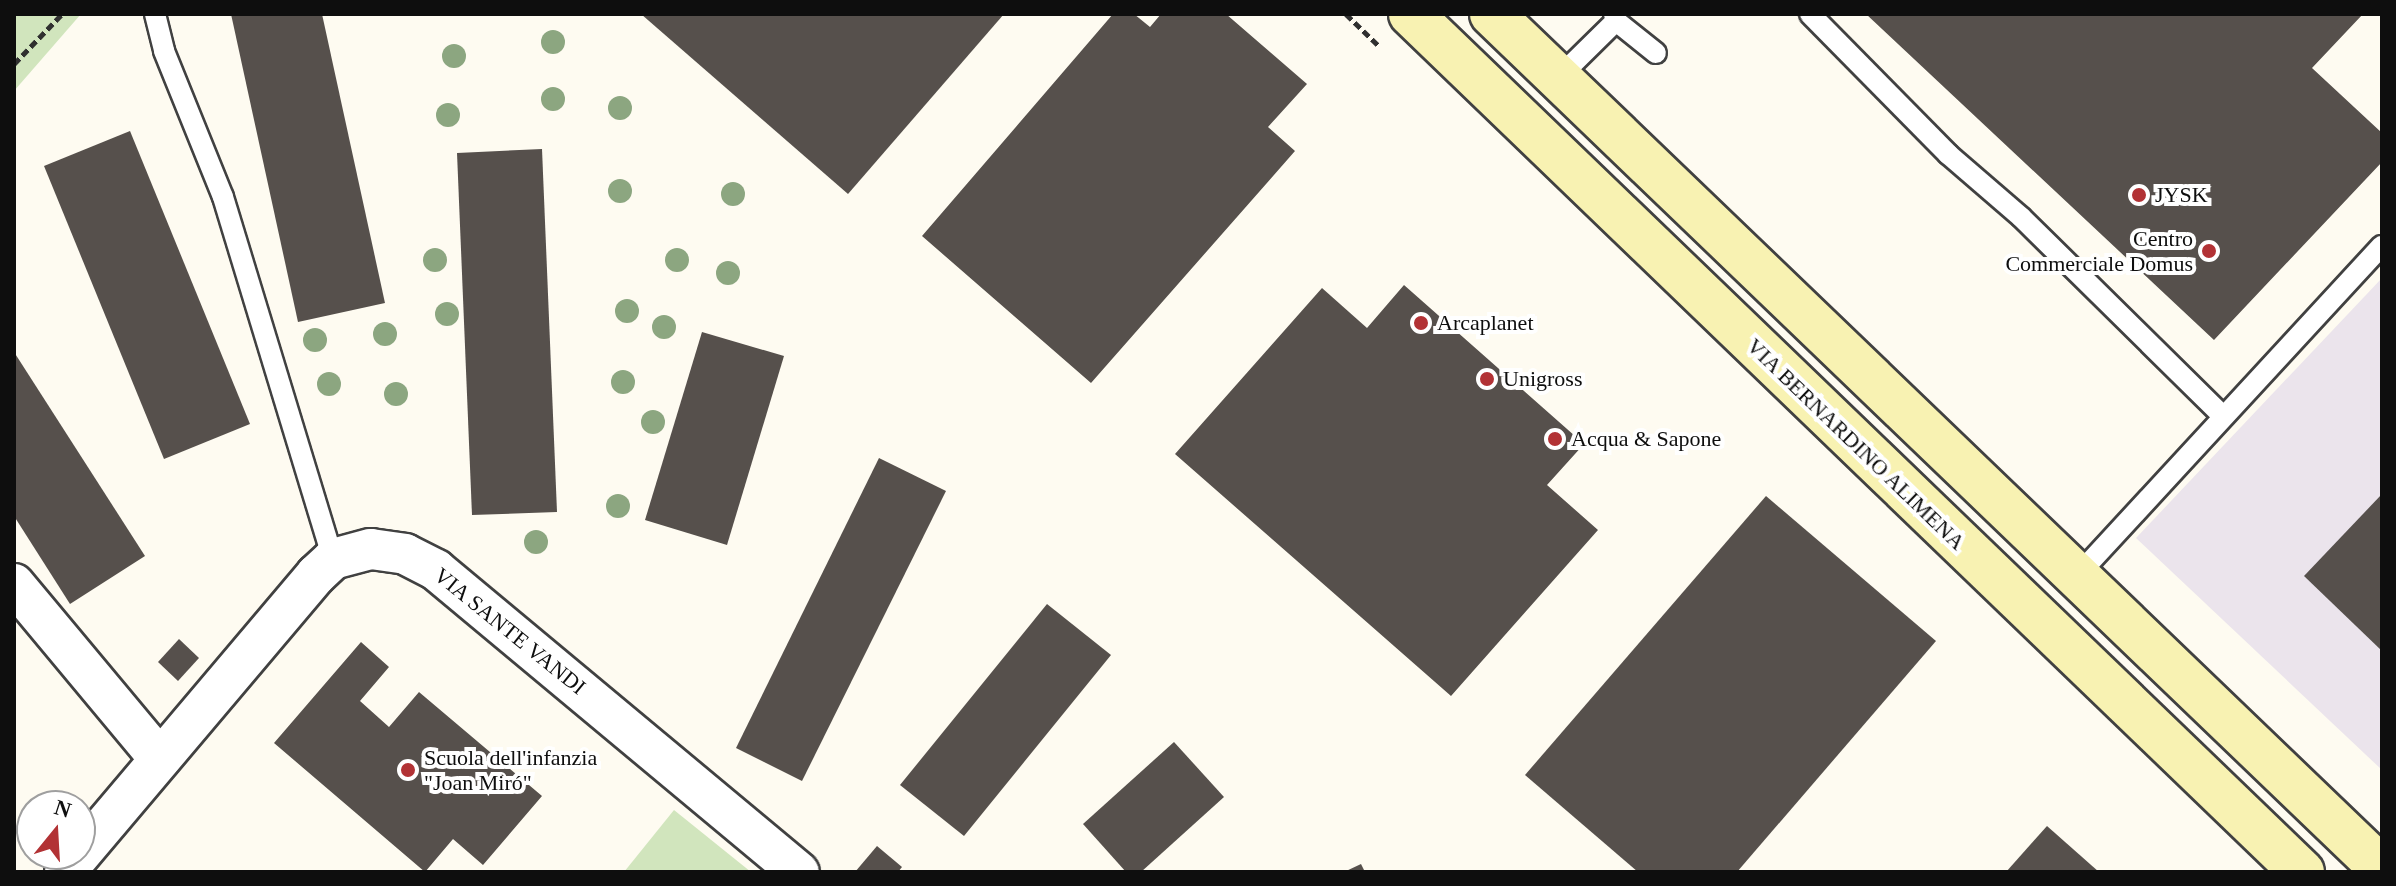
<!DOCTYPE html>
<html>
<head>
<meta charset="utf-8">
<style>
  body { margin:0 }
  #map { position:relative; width:2396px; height:886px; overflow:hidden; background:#fefbf1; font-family:"Times New Roman",serif }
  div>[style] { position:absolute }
  .industrial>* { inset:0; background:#ebe4ec }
  .green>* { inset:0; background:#d1e5bd }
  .building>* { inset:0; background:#56504c }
  .path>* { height:5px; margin-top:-2.5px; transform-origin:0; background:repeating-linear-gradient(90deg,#303030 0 8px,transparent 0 12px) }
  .roads { filter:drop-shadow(2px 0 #414141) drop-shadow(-2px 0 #414141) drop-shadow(0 2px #414141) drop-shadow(0 -2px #414141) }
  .lane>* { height:20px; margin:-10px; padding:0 10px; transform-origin:10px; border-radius:10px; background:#fff }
  .street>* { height:40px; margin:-20px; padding:0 20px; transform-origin:20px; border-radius:20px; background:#fff }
  .secondary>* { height:44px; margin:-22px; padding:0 22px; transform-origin:22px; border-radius:22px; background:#f8f2b2 }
  .trees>* { width:24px; height:24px; margin:-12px; border-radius:50%; background:#8ca680 }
  .dots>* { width:22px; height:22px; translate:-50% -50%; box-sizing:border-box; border:4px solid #fff; border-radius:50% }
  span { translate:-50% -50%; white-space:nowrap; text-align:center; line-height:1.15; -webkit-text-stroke:8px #fff; paint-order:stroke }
  .poi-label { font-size:22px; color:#0e0e0e }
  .left { translate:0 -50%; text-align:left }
  .right { translate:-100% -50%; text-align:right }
  .street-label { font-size:22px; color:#0e0e0e }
  .frame { position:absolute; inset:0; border:16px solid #0e0e0e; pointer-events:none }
  .north { position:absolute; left:16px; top:790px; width:80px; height:80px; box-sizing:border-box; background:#fff; border:2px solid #9f9f9f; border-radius:50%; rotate:18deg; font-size:22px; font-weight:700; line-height:32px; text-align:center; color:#0e0e0e }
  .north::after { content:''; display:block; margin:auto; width:28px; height:36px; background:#b23235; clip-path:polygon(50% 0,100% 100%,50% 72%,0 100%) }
</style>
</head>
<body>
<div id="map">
  <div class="industrial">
    <i style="clip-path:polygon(2382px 278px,2382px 770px,2136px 538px)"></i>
  </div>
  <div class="green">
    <i style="clip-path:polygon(14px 14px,81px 14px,14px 91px)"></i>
    <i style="clip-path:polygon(674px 810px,751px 872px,624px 872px)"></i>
  </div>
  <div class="building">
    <i style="clip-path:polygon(231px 14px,322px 14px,385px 303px,298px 322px)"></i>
    <i style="clip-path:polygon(641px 14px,1004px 14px,848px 194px)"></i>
    <i style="clip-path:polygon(1113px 14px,1134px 14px,1150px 27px,1161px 14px,1226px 14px,1307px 84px,1268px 127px,1295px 151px,1091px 383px,922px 236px)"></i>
    <i style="clip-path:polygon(1866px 14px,2363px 14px,2312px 68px,2382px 133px,2382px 162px,2214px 340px)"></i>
    <i style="clip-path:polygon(130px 131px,250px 424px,164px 459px,44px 166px)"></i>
    <i style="clip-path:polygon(542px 149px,557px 512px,472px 515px,457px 153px)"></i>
    <i style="clip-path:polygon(1404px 285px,1584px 444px,1547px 485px,1598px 530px,1451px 696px,1175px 454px,1322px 288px,1367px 328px)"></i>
    <i style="clip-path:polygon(702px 332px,784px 356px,727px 545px,645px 520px)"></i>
    <i style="clip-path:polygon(14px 352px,145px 556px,70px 604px,14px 516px)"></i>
    <i style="clip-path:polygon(879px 458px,946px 491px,802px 781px,736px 748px)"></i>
    <i style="clip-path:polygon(2382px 494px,2382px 651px,2304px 576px)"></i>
    <i style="clip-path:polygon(1766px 496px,1936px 641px,1737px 872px,1638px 872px,1525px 775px)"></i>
    <i style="clip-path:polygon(1047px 604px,1111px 655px,964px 836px,900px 785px)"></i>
    <i style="clip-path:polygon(179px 639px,199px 658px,178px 681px,158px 662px)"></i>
    <i style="clip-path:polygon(361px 642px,389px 667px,360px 701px,389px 727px,419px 692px,542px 796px,483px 865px,453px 839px,425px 872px,274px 743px)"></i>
    <i style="clip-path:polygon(1174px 742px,1224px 797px,1141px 872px,1126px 872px,1083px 824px)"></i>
    <i style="clip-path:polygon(2047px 826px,2099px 872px,2006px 872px)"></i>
    <i style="clip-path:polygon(877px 846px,902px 867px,898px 872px,855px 872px)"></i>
    <i style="clip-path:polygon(1361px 864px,1365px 872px,1344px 872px)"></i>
  </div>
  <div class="path">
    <i style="left:1346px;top:14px;width:47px;rotate:44.1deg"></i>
    <i style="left:14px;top:64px;width:69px;rotate:-46.2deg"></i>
  </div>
  <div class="roads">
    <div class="lane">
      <i style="left:155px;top:14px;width:38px;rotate:76deg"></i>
      <i style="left:164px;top:51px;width:157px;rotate:68deg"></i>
      <i style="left:223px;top:197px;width:378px;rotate:73.1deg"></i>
      <i style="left:1614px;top:14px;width:7px;rotate:74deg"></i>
      <i style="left:1616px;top:21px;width:51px;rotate:38.7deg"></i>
      <i style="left:1810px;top:14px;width:197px;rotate:45.4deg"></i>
      <i style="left:1948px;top:154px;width:96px;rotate:40.8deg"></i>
      <i style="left:2021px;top:217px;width:284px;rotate:44.6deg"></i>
      <i style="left:1559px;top:77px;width:80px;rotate:-44.5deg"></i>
      <i style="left:2077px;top:576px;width:449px;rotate:-47.3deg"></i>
    </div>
    <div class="street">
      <i style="left:14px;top:584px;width:228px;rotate:50.2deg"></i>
      <i style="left:65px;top:872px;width:389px;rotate:-49.8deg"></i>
      <i style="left:316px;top:575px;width:23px;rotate:-43deg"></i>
      <i style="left:333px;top:559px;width:39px;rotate:-15deg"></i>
      <i style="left:371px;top:549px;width:34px;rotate:8deg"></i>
      <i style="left:405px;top:554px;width:35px;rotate:27deg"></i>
      <i style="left:436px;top:570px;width:472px;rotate:39.8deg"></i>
    </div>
    <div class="secondary">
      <i style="left:1411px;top:14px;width:1237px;rotate:43.92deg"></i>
      <i style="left:1492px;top:14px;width:1234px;rotate:43.85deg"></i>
    </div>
  </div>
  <div class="trees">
    <i style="left:553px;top:42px"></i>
    <i style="left:454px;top:56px"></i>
    <i style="left:553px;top:99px"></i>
    <i style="left:620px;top:108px"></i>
    <i style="left:448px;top:115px"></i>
    <i style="left:620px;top:191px"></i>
    <i style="left:733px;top:194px"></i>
    <i style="left:435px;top:260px"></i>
    <i style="left:677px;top:260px"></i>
    <i style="left:728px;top:273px"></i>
    <i style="left:627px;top:311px"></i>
    <i style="left:447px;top:314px"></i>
    <i style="left:664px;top:327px"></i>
    <i style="left:385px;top:334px"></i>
    <i style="left:315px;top:340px"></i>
    <i style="left:623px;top:382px"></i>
    <i style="left:329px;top:384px"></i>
    <i style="left:396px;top:394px"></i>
    <i style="left:653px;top:422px"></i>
    <i style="left:618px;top:506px"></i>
    <i style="left:536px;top:542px"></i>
  </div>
  <div class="dots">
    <i style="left:2139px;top:195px;background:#b23235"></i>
    <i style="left:2209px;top:251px;background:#b23235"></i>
    <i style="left:1421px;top:323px;background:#b23235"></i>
    <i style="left:1487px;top:379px;background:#b23235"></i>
    <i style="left:1555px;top:439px;background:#b23235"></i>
    <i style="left:408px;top:770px;background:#b23235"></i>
  </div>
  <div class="poi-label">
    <span class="left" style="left:2155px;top:195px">JYSK</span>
    <span class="right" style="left:2193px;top:251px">Centro<br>Commerciale Domus</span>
    <span class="left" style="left:1437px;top:323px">Arcaplanet</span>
    <span class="left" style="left:1503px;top:379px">Unigross</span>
    <span class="left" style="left:1571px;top:439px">Acqua &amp; Sapone</span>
    <span class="left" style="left:424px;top:770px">Scuola dell'infanzia<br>"Joan Miró"</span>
  </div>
  <div class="street-label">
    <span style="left:1856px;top:444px;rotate:44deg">VIA BERNARDINO ALIMENA</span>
    <span style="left:510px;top:631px;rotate:39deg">VIA SANTE VANDI</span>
  </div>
  <div class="frame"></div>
  <div class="north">N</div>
</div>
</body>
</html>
